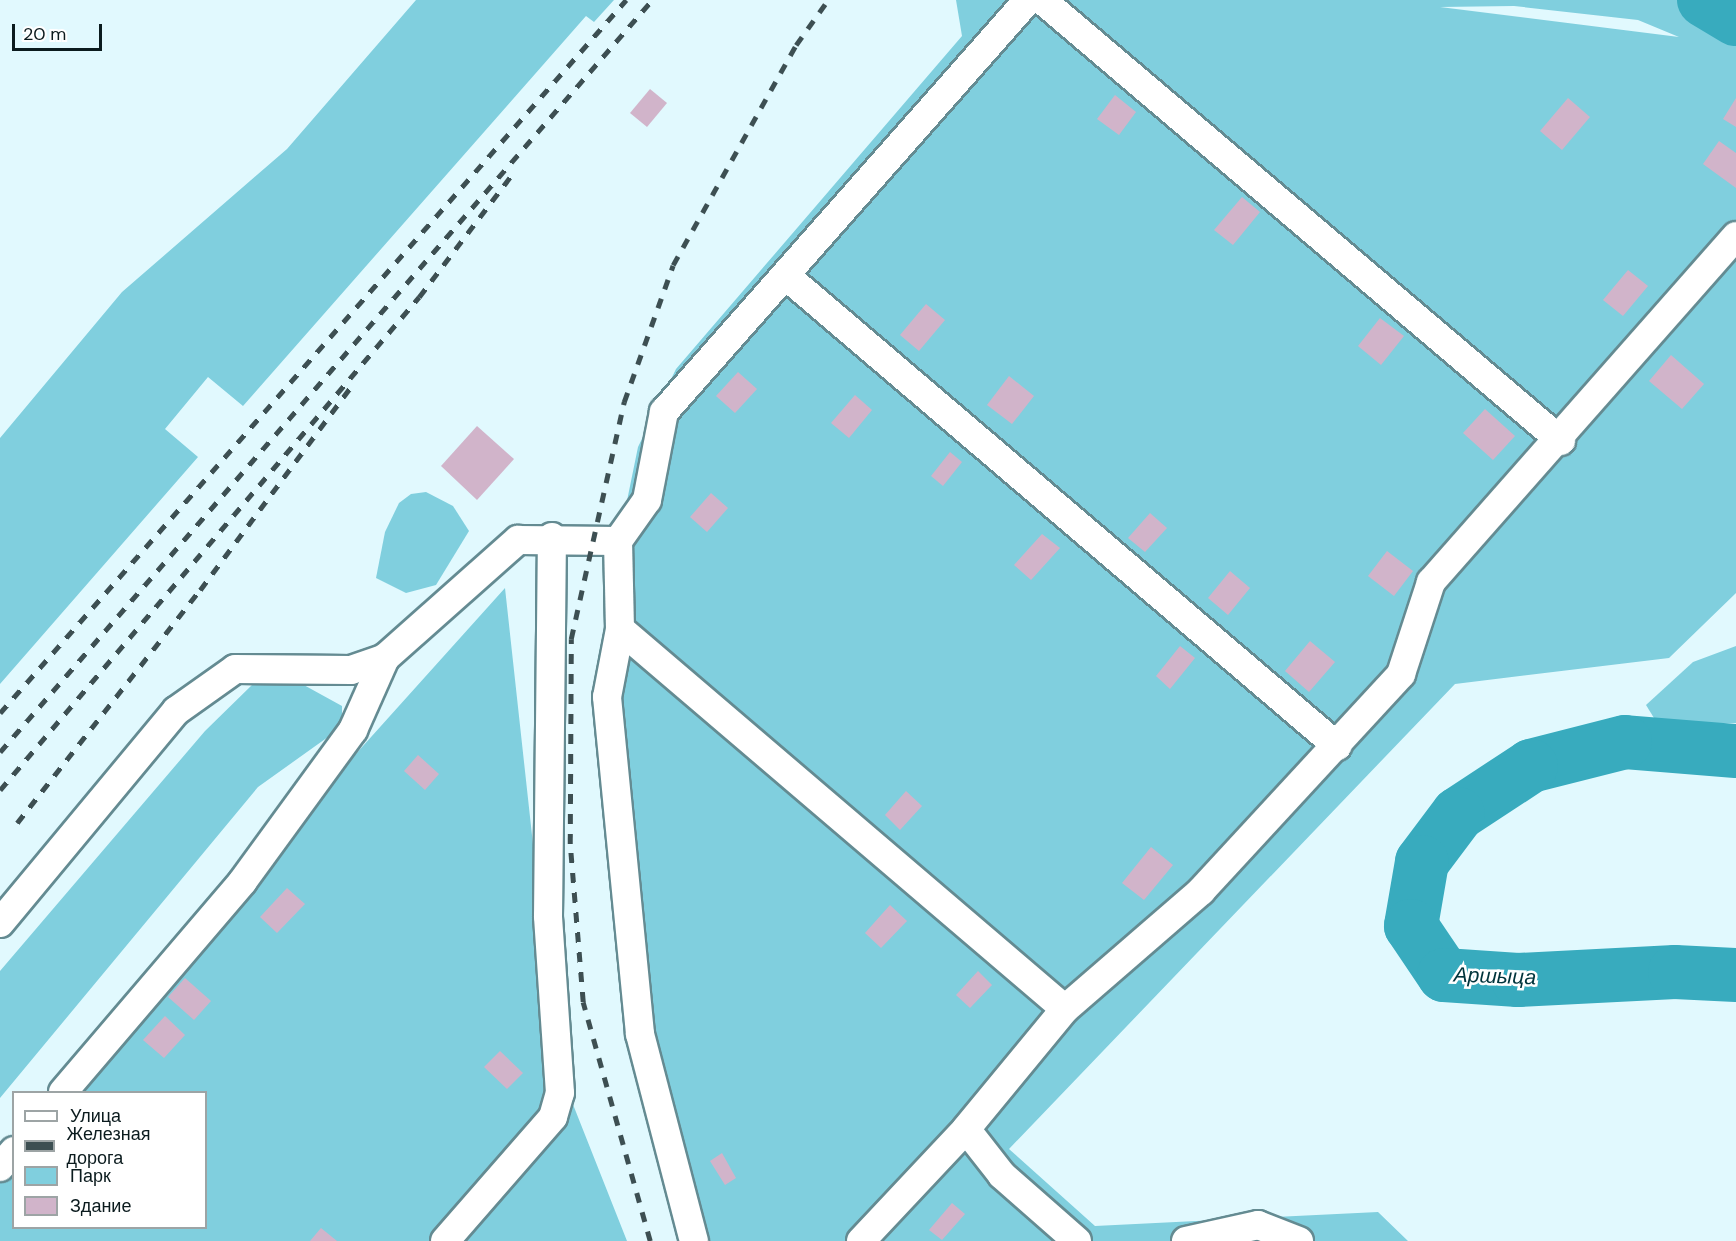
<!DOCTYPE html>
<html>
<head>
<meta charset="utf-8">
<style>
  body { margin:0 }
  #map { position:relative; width:1736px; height:1241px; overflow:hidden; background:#e1f9fe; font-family:"DM Sans",sans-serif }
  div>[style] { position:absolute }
  .green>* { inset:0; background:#80cfde }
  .river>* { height:54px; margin:-27px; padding:0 27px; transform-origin:27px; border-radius:27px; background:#38abbe }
  .building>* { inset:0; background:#d1b4ca }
  .roads { filter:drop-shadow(2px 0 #648b92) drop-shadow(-2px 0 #648b92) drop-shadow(0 2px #648b92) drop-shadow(0 -2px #648b92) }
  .minor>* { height:28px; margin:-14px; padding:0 14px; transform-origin:14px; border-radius:14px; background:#fff }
  .rail>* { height:4.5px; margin-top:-2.25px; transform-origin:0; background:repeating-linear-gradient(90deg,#3d4f52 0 10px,transparent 0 20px) }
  span { translate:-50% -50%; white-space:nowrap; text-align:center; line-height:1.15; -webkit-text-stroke:5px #fff; paint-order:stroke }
  .water-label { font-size:21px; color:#00343c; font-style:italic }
  .legend { position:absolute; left:12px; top:1091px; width:195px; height:138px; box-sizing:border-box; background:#fff; border:2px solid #9da4a5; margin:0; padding:8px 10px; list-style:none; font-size:18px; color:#0b1b1e }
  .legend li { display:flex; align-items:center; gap:12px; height:30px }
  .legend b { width:30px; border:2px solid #9da4a5 }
  .scale { position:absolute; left:12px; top:24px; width:90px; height:27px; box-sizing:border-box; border:3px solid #0b1b1e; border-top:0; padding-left:8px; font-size:18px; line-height:21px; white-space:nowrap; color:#0b1b1e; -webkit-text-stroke:4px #fff; paint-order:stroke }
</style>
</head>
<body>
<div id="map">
  <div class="green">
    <i style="clip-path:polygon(416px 0,614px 0,594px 22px,586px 16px,243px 406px,208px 377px,165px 429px,198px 457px,0 684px,0 438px,122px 292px,287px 149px)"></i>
    <i style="clip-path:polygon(evenodd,956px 0,1736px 0,1736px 593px,1669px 658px,1455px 684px,1009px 1149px,1095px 1226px,1378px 1212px,1408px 1241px,690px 1241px,662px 1173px,616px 955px,604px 613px,638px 447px,676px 369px,962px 36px,956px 0,1514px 6px,1638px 20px,1679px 37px,1440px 7px,1514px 6px)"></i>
    <i style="clip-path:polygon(426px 492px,453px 506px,469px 531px,436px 585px,406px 593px,376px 578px,385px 532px,399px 503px,411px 494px)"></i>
    <i style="clip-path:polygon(505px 588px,557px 1064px,627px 1241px,0 1241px,0 1150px,13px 1135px,14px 1228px,206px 1228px,206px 1092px,52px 1092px)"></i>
    <i style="clip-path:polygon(1736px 646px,1736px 723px,1669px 724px,1654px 718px,1646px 705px,1693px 662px)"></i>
    <i style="clip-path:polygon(253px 684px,302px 684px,342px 706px,342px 727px,258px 787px,0 1098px,0 971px,205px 731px)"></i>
  </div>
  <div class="river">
    <i style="left:1704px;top:0;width:37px;rotate:31deg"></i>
    <i style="left:1736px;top:751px;width:111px;rotate:-175.4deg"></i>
    <i style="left:1625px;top:742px;width:97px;rotate:165.7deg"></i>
    <i style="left:1531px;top:766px;width:87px;rotate:146.7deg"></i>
    <i style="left:1458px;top:814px;width:60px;rotate:126.9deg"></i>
    <i style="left:1422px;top:862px;width:65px;rotate:99.8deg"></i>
    <i style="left:1411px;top:926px;width:59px;rotate:56deg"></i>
    <i style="left:1444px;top:975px;width:74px;rotate:3.9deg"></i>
    <i style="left:1518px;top:980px;width:157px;rotate:-2.9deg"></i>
    <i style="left:1675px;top:972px;width:61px;rotate:2.8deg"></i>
  </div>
  <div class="building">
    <i style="clip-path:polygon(650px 89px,667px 103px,647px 127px,630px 113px)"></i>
    <i style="clip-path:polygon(1115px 95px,1136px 112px,1119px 135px,1097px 119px)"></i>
    <i style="clip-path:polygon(1568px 98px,1590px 117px,1562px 150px,1540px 131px)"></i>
    <i style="clip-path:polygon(1736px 98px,1736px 127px,1723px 119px)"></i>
    <i style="clip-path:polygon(1719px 141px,1736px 153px,1736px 188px,1703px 164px)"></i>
    <i style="clip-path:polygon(1242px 197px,1260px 212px,1233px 245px,1214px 230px)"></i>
    <i style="clip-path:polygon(1628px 270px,1648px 286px,1623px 316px,1603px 300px)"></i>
    <i style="clip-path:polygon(926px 304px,945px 320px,919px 351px,900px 335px)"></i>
    <i style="clip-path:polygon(1380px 318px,1404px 336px,1381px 365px,1358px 346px)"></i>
    <i style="clip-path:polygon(1671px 355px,1704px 384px,1682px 409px,1649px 381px)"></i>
    <i style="clip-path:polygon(738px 372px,757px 389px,735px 413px,716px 396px)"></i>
    <i style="clip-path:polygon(1009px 376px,1034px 396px,1012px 424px,987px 405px)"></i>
    <i style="clip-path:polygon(855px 395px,872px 410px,849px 438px,831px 423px)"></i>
    <i style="clip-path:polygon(1485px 409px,1515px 436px,1493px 460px,1463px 433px)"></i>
    <i style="clip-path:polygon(477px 426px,514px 459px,477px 500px,441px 466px)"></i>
    <i style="clip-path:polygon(950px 452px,962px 462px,943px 486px,931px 476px)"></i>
    <i style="clip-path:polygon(711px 493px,728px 508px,707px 532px,690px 517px)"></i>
    <i style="clip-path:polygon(1150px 513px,1167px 528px,1145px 552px,1128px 538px)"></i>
    <i style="clip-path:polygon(1042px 534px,1060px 548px,1031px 580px,1014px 565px)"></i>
    <i style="clip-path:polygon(1387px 551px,1413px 571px,1394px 596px,1368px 576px)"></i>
    <i style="clip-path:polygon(1230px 571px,1250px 588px,1228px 615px,1208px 598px)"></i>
    <i style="clip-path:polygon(1310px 641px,1335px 662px,1309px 692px,1285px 671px)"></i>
    <i style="clip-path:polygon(1180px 646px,1195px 658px,1170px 689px,1156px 676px)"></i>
    <i style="clip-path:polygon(418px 755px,439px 774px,425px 790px,404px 771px)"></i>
    <i style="clip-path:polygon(906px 791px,922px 806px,900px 830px,885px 815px)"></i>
    <i style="clip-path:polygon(1151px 847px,1173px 865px,1144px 900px,1122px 883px)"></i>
    <i style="clip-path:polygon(287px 888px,305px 904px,277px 933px,260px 917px)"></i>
    <i style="clip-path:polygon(890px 905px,907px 921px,881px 948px,865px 933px)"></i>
    <i style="clip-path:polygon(978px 971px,992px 985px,970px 1008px,956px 995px)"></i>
    <i style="clip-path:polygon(185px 978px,211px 1001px,194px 1020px,168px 997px)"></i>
    <i style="clip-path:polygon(165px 1016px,185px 1035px,164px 1058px,143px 1040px)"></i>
    <i style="clip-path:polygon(500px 1051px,523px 1073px,507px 1089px,484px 1067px)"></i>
    <i style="clip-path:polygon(722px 1153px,736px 1178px,725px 1185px,710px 1161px)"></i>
    <i style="clip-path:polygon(952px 1203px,965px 1214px,942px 1240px,929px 1230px)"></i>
    <i style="clip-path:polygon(321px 1228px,337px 1241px,310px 1241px)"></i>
  </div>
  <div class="roads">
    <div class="minor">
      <i style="left:1042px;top:0;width:681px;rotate:40.35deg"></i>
      <i style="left:785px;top:275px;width:726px;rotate:40.47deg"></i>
      <i style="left:618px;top:541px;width:88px;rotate:88.7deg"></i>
      <i style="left:620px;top:629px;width:585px;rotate:40.5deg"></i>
      <i style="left:620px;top:629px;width:69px;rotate:100.8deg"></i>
      <i style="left:607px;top:697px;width:339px;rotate:84.4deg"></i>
      <i style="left:640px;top:1034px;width:214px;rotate:75.4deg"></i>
      <i style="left:0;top:923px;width:276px;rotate:-50.3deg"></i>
      <i style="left:176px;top:711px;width:72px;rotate:-35.4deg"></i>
      <i style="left:235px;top:669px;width:116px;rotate:0.5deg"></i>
      <i style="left:351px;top:670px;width:36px;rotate:-19deg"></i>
      <i style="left:385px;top:658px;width:178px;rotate:-41.6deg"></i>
      <i style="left:518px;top:540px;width:100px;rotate:0.6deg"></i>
      <i style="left:618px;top:541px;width:50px;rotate:-54.7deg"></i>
      <i style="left:647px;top:500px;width:90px;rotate:-79.1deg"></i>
      <i style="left:664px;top:412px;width:550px;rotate:-48.54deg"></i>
      <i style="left:63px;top:1092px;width:277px;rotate:-49.5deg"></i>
      <i style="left:243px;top:881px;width:187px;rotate:-53.9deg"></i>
      <i style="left:353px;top:730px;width:79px;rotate:-66deg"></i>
      <i style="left:0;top:1167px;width:21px;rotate:-49deg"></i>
      <i style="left:445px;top:1241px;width:164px;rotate:-48.9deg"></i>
      <i style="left:553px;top:1117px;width:25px;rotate:-74deg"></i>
      <i style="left:560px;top:1093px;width:177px;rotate:-93.9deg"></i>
      <i style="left:548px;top:916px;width:379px;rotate:-89.4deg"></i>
      <i style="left:861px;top:1241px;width:154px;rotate:-46.8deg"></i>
      <i style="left:1077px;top:1241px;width:100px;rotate:-138.7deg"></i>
      <i style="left:1002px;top:1175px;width:58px;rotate:-128deg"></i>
      <i style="left:966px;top:1129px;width:156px;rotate:-50.5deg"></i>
      <i style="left:1065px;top:1009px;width:180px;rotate:-40.9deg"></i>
      <i style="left:1201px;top:891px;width:295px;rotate:-47.3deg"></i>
      <i style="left:1401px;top:674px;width:97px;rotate:-71.9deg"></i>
      <i style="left:1431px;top:582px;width:461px;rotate:-48.6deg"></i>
      <i style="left:1186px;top:1241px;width:74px;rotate:-12.5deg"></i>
      <i style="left:1258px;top:1225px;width:44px;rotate:21.3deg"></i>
    </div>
  </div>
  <div class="rail">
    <i style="left:0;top:713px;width:949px;rotate:-48.72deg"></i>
    <i style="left:0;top:752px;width:995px;rotate:-49.07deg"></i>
    <i style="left:0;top:790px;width:647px;rotate:-49.64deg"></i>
    <i style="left:419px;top:297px;width:157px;rotate:-52.8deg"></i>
    <i style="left:17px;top:823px;width:296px;rotate:-51.9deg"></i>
    <i style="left:200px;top:590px;width:252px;rotate:-53.4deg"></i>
    <i style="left:650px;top:1241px;width:248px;rotate:-105.7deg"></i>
    <i style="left:583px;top:1002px;width:159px;rotate:-94.7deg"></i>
    <i style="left:570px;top:844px;width:205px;rotate:-89.7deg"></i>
    <i style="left:571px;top:639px;width:243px;rotate:-77.4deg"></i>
    <i style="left:624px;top:402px;width:145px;rotate:-70.3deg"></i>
    <i style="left:673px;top:265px;width:252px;rotate:-60.8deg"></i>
    <i style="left:796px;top:45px;width:55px;rotate:-54.6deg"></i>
  </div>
  <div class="water-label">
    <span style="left:1495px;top:976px;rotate:2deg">Аршыца</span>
  </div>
  <ul class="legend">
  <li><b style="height:8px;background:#fff"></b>Улица</li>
  <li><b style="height:8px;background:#3d4f52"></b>Железная дорога</li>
  <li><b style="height:16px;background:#80cfde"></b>Парк</li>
  <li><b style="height:16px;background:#d1b4ca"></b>Здание</li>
  </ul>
  <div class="scale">20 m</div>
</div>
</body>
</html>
